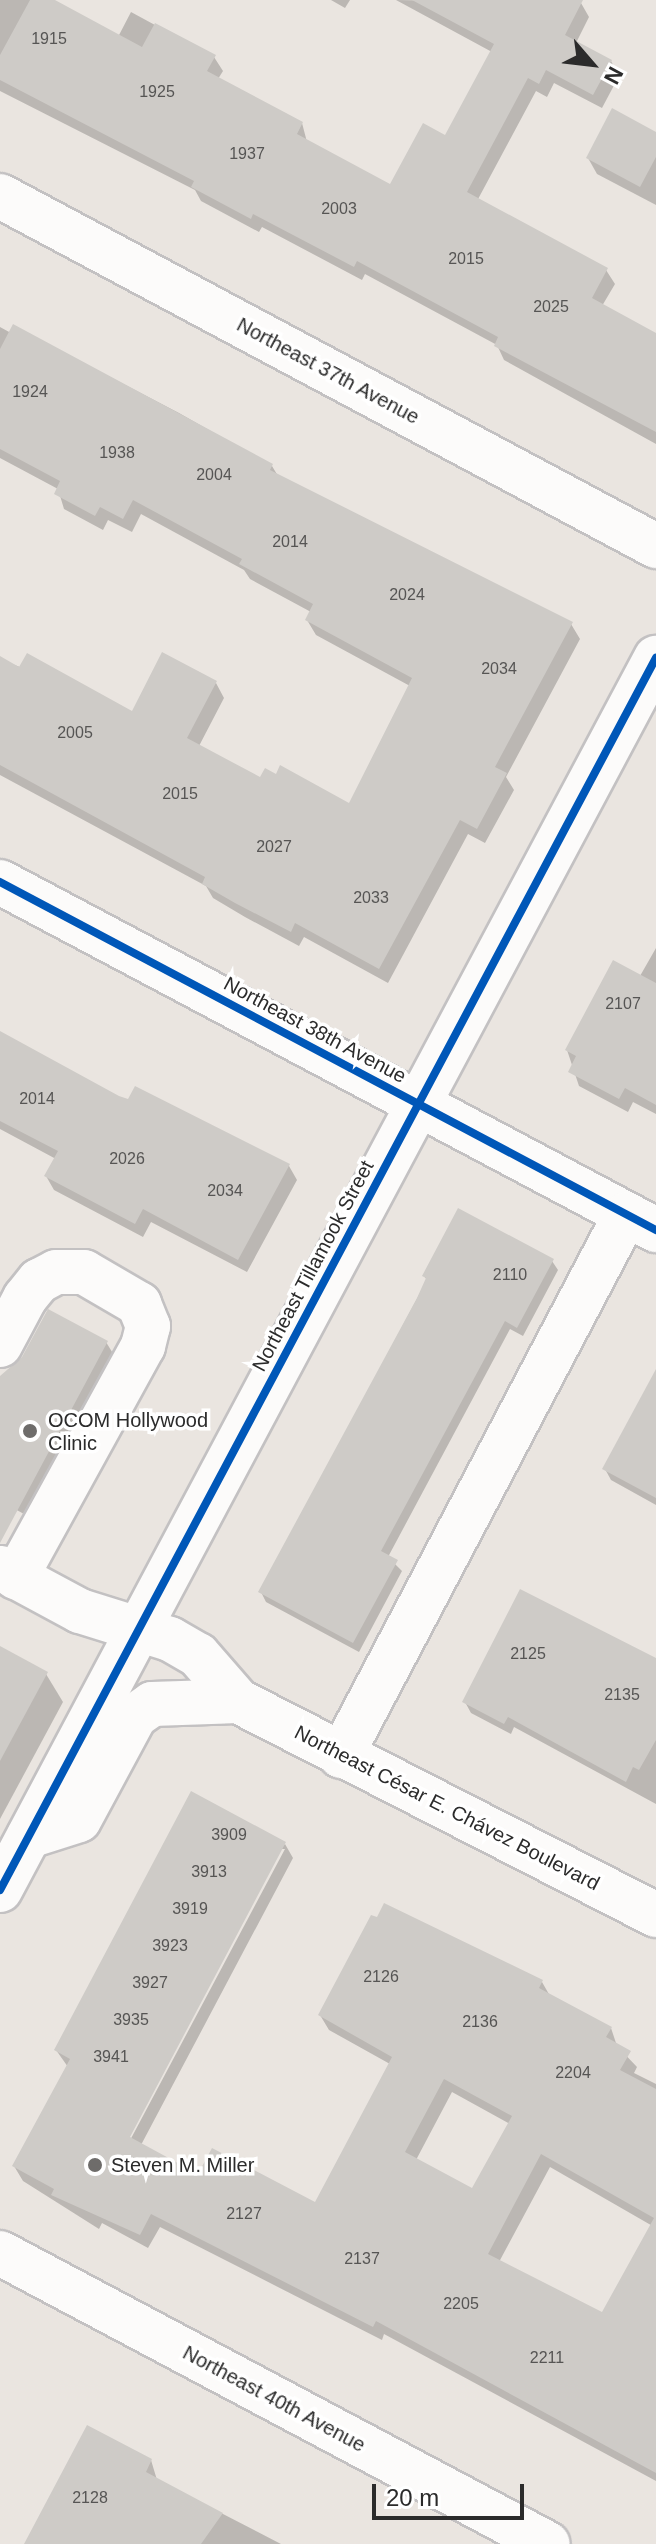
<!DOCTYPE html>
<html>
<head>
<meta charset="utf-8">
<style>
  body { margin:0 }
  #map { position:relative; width:656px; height:2544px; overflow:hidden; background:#eae5e0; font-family:Arial,sans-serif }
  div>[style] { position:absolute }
  .shadow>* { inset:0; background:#0003 }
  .building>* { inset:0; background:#cecbc7 }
  .roads { filter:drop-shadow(2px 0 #c3c1c2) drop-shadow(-2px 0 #c3c1c2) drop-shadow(0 2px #c3c1c2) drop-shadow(0 -2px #c3c1c2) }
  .minor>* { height:44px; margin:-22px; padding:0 22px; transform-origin:22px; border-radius:22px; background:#fcfbfa }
  .cycleway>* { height:8px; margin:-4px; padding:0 4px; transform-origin:4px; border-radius:4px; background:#0057b8 }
  .dots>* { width:22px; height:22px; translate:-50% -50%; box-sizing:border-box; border:4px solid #fff; border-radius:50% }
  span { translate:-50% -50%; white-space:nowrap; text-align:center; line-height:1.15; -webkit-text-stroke:7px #fff; paint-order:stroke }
  .number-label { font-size:16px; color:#565554 }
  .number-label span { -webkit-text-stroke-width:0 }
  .street-label { font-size:20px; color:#2b2b2b }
  .poi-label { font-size:20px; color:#2b2b2b }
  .left { translate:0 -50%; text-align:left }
  .north { position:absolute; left:552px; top:24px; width:80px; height:80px; -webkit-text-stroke:6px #fff; paint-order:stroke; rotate:118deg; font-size:22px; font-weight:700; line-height:32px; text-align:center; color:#2b2b2b }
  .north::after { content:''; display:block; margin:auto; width:28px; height:36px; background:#2b2b2b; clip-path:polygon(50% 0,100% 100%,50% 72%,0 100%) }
  .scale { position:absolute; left:372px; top:2484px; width:152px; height:36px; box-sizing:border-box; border:4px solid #2b2b2b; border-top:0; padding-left:10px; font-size:24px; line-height:28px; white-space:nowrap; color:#2b2b2b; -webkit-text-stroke:6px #fff; paint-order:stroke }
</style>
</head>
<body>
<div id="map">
  <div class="shadow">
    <i style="clip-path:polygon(0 0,51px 0,118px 37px,131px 12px,214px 57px,223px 71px,218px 79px,302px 123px,307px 142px,391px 187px,445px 138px,492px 52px,396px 0,581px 3px,589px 17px,576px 43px,611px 61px,619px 76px,602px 108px,554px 83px,547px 97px,536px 91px,477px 201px,606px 270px,615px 284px,602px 306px,656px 335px,656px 444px,504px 360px,497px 345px,365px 274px,362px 280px,262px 227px,259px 232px,201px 201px,195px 190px,0 91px)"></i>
    <i style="clip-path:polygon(331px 0,350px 0,345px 8px)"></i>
    <i style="clip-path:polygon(656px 134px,656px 205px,597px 174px,588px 158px)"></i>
    <i style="clip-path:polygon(0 327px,11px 333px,14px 327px,179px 413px,272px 466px,278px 476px,571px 624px,580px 639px,506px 777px,514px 790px,485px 843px,468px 834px,388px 983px,304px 937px,299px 946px,245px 917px,213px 898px,206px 886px,0 775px,0 659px,133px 713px,216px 683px,224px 698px,199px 746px,261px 779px,350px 805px,410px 686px,316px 635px,307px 620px,311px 612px,250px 579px,244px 570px,141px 514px,132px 532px,108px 520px,103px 530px,64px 509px,58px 489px,0 458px)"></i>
    <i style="clip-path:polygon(656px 948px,656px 1114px,633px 1102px,628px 1112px,579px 1086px,567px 1050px,640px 976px)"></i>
    <i style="clip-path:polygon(0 1034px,118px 1098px,289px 1166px,297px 1180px,247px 1272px,151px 1222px,143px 1237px,54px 1190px,46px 1176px,56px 1159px,0 1129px)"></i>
    <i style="clip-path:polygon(552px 1261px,558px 1270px,523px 1336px,510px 1329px,388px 1557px,402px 1571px,359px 1652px,266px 1602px,261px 1592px,427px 1280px,424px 1276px)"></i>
    <i style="clip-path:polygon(106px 1342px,120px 1365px,37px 1521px,0 1501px,0 1381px,23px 1359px)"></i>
    <i style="clip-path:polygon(656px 1398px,656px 1505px,611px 1480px,605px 1469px)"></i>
    <i style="clip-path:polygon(0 1649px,46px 1674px,63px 1702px,0 1819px)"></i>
    <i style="clip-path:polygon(656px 1661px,656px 1804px,514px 1727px,511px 1734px,471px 1713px,465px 1702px)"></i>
    <i style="clip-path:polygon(evenodd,285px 1844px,293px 1858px,141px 2145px,199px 2176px,315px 2205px,390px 2064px,329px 2030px,320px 2015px,542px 1982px,550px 1996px,611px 2028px,617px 2046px,637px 2067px,634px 2073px,656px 2084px,656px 2228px,550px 2167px,499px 2262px,603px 2315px,656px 2268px,656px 2481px,384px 2334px,382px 2340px,160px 2227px,148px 2248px,102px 2223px,99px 2229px,23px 2181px,14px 2166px,68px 2067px,56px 2050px,285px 1844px,280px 1849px,285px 1849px,127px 2146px,123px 2144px,280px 1849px,285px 1844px,452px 2092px,510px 2124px,473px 2191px,416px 2160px,452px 2092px)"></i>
    <i style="clip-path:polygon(151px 2460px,157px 2480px,281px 2544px,34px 2544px)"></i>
  </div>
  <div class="building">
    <i style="clip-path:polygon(30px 0,55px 0,142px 47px,155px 23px,216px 55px,207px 71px,303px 122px,297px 134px,390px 184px,423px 123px,445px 135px,494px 44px,412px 0,583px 0,565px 35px,612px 60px,593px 95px,546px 70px,539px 84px,528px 78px,467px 192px,608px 268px,592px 298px,656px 333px,656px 432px,494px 346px,498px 337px,433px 302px,357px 261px,354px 267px,253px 214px,251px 219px,191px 187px,194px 181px,0 80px,0 55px)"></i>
    <i style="clip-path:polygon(612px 108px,656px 132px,656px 157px,640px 187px,586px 158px)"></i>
    <i style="clip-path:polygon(13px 324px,273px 464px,270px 470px,573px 622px,495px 767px,507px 773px,477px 829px,460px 820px,379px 969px,295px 923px,291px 932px,235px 903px,202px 884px,205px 877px,0 765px,0 656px,19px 667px,27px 653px,132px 711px,162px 652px,217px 681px,187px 738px,260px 777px,265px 768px,276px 774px,280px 765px,349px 803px,412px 678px,305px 620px,313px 604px,239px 564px,242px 559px,133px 500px,123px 519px,100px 507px,95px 516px,54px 494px,60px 481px,0 449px,0 349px)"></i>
    <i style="clip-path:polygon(613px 960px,656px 983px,656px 1105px,625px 1088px,619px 1099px,568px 1072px,576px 1056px,565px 1050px)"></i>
    <i style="clip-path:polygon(0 1031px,119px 1096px,128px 1099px,135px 1086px,290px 1164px,238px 1260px,143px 1209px,135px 1224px,44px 1176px,58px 1151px,0 1121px)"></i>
    <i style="clip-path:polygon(458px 1208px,554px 1259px,517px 1328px,505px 1321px,381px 1551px,398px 1560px,353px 1643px,258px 1592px,417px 1298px,426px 1278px,422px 1276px)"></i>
    <i style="clip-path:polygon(48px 1309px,108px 1341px,0 1543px,0 1376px,22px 1357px)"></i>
    <i style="clip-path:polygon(656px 1369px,656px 1498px,602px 1469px)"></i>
    <i style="clip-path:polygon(520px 1589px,656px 1658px,656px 1740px,639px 1770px,633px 1767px,626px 1782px,508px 1717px,504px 1724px,462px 1702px)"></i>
    <i style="clip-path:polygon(0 1646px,48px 1672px,0 1761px)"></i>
    <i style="clip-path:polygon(evenodd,191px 1791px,286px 1842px,130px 2137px,198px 2174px,212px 2148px,315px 2202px,392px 2057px,318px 2015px,371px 1915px,377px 1917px,384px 1903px,543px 1980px,539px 1988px,612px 2027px,606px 2037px,631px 2051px,620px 2070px,656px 2089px,656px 2473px,376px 2321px,373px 2327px,151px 2214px,140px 2235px,51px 2195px,54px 2189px,12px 2166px,70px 2059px,54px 2050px,191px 1791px,444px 2079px,512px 2116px,472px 2188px,405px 2152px,444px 2079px,191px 1791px,541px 2154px,654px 2218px,602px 2312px,488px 2254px,541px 2154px)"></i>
    <i style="clip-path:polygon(87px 2425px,152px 2459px,146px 2472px,223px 2513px,201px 2544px,24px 2544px)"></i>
  </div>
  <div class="roads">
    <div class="minor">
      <i style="left:0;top:196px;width:744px;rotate:28.08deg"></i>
      <i style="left:0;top:882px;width:743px;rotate:27.95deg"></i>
      <i style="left:0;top:1345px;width:53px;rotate:-62deg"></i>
      <i style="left:25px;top:1298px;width:22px;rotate:-51deg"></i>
      <i style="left:39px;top:1281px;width:19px;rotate:-28deg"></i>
      <i style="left:56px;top:1272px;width:28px"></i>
      <i style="left:84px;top:1272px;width:64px;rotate:30.2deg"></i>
      <i style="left:139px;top:1304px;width:24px;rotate:68deg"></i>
      <i style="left:148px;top:1326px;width:21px;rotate:104deg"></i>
      <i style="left:143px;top:1346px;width:264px;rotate:118.8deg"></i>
      <i style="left:0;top:1568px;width:91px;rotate:28.3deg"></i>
      <i style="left:80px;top:1611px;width:94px;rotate:17.3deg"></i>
      <i style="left:170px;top:1639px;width:32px;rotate:30deg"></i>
      <i style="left:198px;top:1655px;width:61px;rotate:49deg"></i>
      <i style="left:238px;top:1701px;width:470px;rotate:27.1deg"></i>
      <i style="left:341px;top:1756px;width:612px;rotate:-62.26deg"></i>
      <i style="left:29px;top:1836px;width:52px;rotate:-17.7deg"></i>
      <i style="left:79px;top:1820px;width:118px;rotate:-61.7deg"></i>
      <i style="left:135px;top:1716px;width:21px;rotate:-35deg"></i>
      <i style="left:152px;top:1704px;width:86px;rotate:-2deg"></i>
      <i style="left:0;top:1890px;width:1396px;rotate:-61.97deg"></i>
      <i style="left:0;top:2253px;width:620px;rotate:27.97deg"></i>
    </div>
  </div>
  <div class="cycleway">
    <i style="left:0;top:882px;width:743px;rotate:27.95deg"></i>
    <i style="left:0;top:1890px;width:1396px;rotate:-61.97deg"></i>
  </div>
  <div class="dots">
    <i style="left:30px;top:1431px;background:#6e6c6a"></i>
    <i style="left:95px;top:2165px;background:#6e6c6a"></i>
  </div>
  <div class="number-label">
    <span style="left:49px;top:39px">1915</span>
    <span style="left:157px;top:92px">1925</span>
    <span style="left:247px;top:154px">1937</span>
    <span style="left:339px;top:209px">2003</span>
    <span style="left:466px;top:259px">2015</span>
    <span style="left:551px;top:307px">2025</span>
    <span style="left:30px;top:392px">1924</span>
    <span style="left:117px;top:453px">1938</span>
    <span style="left:214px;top:475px">2004</span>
    <span style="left:290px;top:542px">2014</span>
    <span style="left:407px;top:595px">2024</span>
    <span style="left:499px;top:669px">2034</span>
    <span style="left:75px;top:733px">2005</span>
    <span style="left:180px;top:794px">2015</span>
    <span style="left:274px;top:847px">2027</span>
    <span style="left:371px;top:898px">2033</span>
    <span style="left:623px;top:1004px">2107</span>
    <span style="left:37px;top:1099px">2014</span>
    <span style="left:127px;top:1159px">2026</span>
    <span style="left:225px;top:1191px">2034</span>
    <span style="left:510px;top:1275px">2110</span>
    <span style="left:528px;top:1654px">2125</span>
    <span style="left:622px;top:1695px">2135</span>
    <span style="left:229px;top:1835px">3909</span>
    <span style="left:209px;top:1872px">3913</span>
    <span style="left:190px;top:1909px">3919</span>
    <span style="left:170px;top:1946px">3923</span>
    <span style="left:381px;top:1977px">2126</span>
    <span style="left:150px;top:1983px">3927</span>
    <span style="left:131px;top:2020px">3935</span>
    <span style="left:480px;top:2022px">2136</span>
    <span style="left:111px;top:2057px">3941</span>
    <span style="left:573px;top:2073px">2204</span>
    <span style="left:244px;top:2214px">2127</span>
    <span style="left:362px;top:2259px">2137</span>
    <span style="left:461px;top:2304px">2205</span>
    <span style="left:547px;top:2358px">2211</span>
    <span style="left:90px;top:2498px">2128</span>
  </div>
  <div class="street-label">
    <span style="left:328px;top:371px;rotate:28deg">Northeast 37th Avenue</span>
    <span style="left:315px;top:1030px;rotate:28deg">Northeast 38th Avenue</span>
    <span style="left:313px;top:1266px;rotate:-62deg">Northeast Tillamook Street</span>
    <span style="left:447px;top:1808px;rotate:27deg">Northeast César E. Chávez Boulevard</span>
    <span style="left:274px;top:2399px;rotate:28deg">Northeast 40th Avenue</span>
  </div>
  <div class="poi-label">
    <span class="left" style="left:48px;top:1432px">OCOM Hollywood<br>Clinic</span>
    <span class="left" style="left:111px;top:2165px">Steven M. Miller</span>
  </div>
  <div class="north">N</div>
  <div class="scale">20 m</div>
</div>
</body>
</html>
